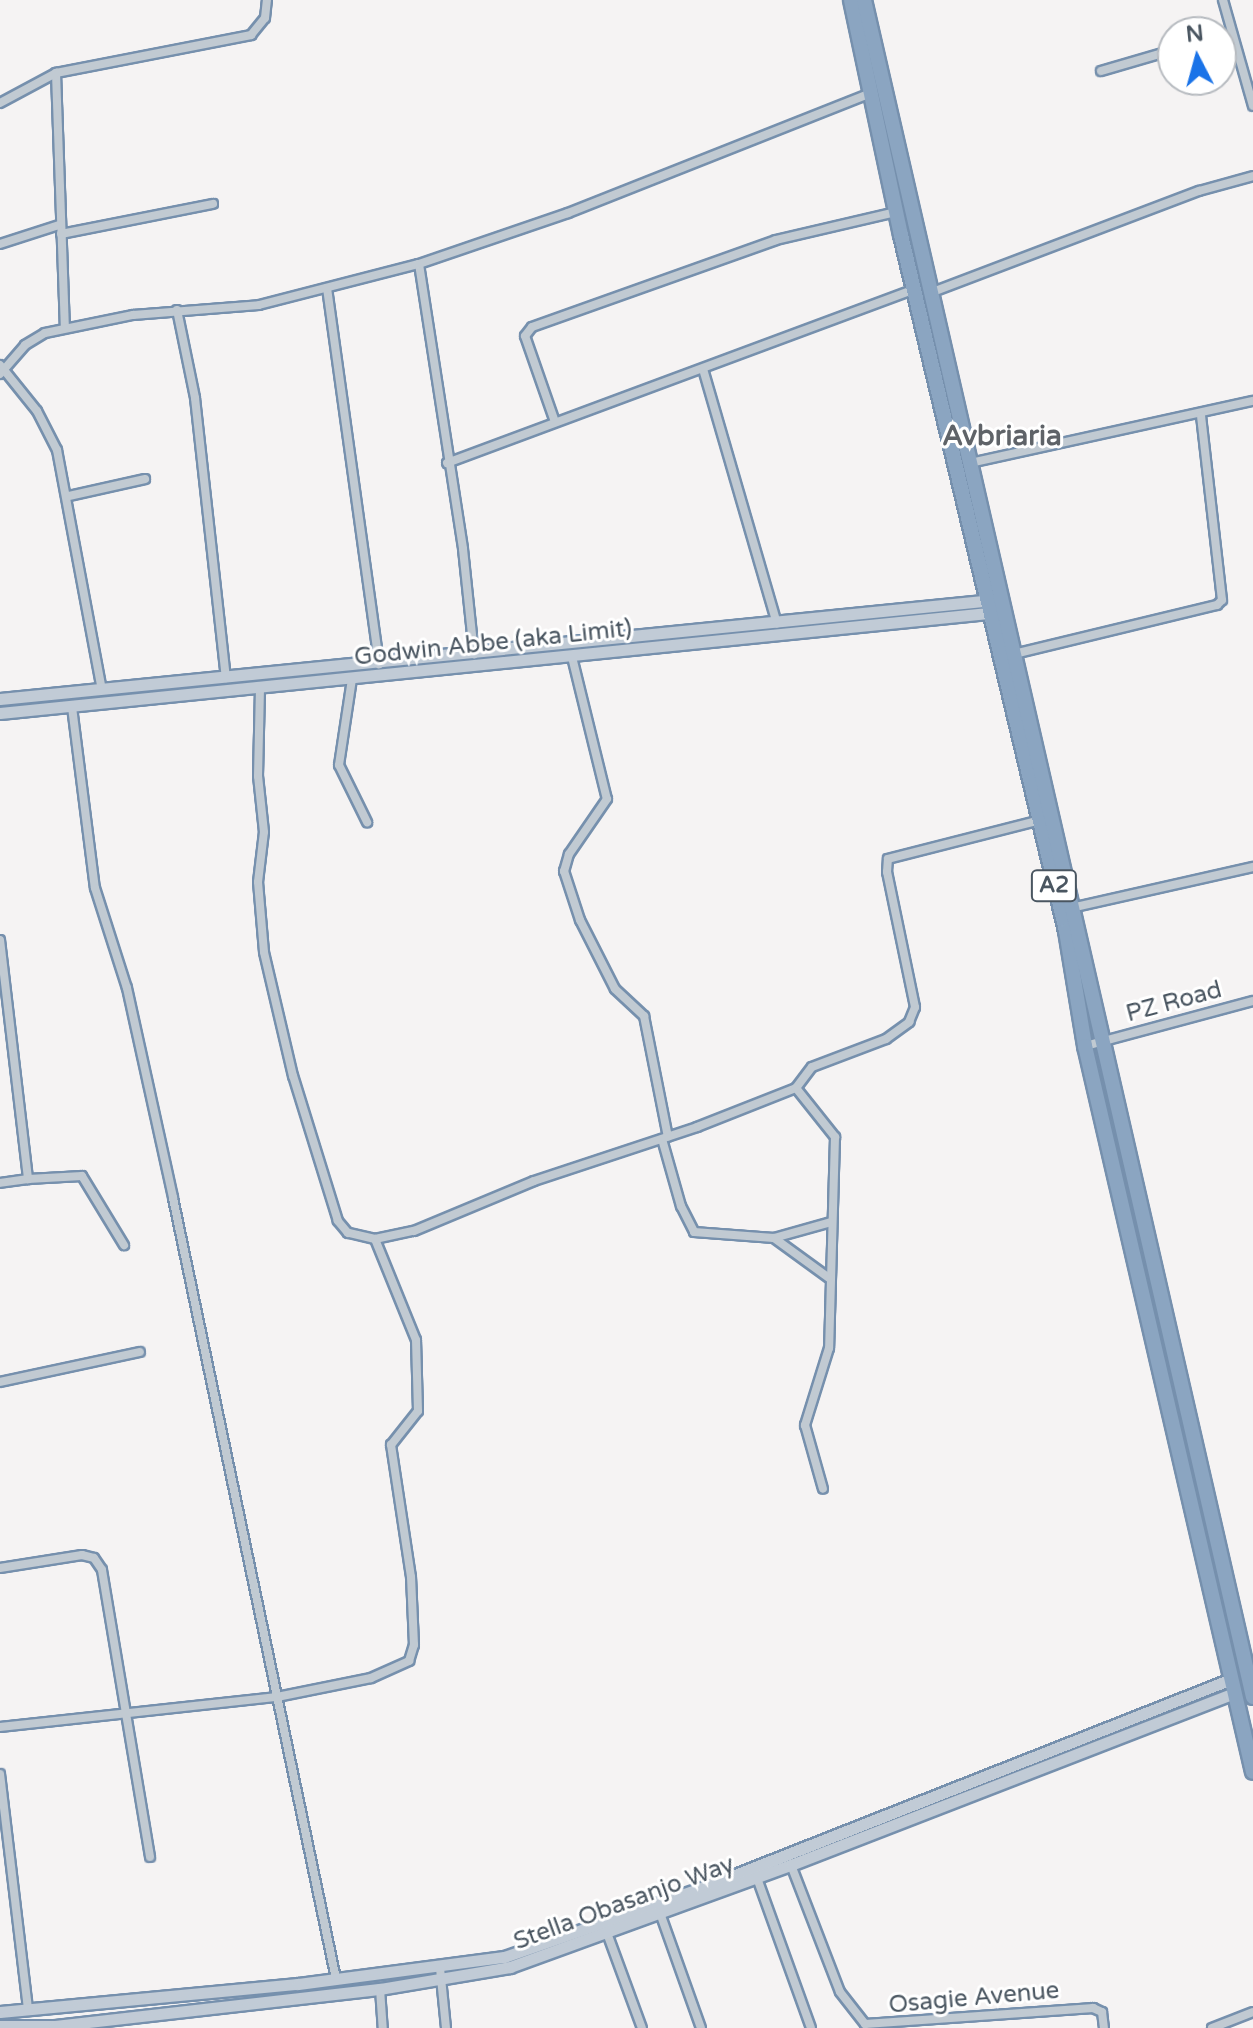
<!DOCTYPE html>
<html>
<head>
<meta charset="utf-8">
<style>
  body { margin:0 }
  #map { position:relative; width:1253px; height:2028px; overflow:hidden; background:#f5f3f3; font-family:"Varela Round",sans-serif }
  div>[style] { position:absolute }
  .roads { filter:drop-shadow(2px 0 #7690ad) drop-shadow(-2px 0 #7690ad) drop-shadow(0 2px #7690ad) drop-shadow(0 -2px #7690ad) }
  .street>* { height:8px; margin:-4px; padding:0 4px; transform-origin:4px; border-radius:4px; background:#c1cad2 }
  .secondary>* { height:11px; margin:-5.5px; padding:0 5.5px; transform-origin:5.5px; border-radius:5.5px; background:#c1cbd6 }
  .highway>* { height:14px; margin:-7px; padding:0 7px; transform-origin:7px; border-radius:7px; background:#8ba5c1 }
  span { translate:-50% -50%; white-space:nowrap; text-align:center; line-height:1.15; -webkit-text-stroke:6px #fff; paint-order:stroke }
  .shield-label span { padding:2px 6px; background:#fff; border:2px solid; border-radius:6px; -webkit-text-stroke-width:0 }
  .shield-label { font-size:22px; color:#4a5661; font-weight:700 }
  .street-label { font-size:24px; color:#4a5661 }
  .quarter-label { font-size:28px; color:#5f6368; font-weight:700 }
  .north { position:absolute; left:1157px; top:16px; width:80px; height:80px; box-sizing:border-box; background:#fff; border:2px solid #b7bbc0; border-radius:50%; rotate:354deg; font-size:22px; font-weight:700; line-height:32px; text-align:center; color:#4a5661 }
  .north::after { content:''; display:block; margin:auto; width:28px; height:36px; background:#1a73e8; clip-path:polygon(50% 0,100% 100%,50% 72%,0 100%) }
</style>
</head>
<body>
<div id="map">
  <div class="roads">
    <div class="street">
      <i style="left:1223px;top:0;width:110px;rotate:74.2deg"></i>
      <i style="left:1101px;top:71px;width:75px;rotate:-16.3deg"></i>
      <i style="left:56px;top:73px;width:254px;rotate:88deg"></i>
      <i style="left:0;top:103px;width:64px;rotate:-28.2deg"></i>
      <i style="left:56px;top:73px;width:199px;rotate:-11deg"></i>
      <i style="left:251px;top:35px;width:22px;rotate:-51deg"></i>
      <i style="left:265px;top:18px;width:18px;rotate:-84deg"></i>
      <i style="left:61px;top:234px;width:155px;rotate:-11.2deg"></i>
      <i style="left:0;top:244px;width:62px;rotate:-17.9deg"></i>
      <i style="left:419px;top:264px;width:288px;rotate:81.2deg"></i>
      <i style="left:463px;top:549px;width:106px;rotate:84deg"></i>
      <i style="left:327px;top:288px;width:380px;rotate:82.1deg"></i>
      <i style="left:930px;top:293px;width:288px;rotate:-20.8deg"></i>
      <i style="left:1199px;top:191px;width:56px;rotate:-15.5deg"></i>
      <i style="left:177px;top:310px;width:90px;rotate:78.4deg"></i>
      <i style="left:195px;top:398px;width:282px;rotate:83.7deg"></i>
      <i style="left:0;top:365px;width:59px;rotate:51.2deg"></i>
      <i style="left:37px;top:411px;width:44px;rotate:62.9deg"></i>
      <i style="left:57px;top:450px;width:244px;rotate:79.4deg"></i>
      <i style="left:703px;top:369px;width:265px;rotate:73.8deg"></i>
      <i style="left:0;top:374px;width:38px;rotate:-49deg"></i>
      <i style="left:25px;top:345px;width:23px;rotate:-31deg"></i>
      <i style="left:45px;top:333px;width:90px;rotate:-11.6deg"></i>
      <i style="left:133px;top:315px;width:126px;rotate:-4.5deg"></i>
      <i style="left:259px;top:305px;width:165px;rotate:-14.4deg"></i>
      <i style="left:419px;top:264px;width:157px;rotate:-18.9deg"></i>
      <i style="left:568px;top:213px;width:324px;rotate:-21.6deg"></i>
      <i style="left:555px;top:422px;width:91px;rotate:-109.2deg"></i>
      <i style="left:525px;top:336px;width:11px;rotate:-52deg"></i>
      <i style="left:532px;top:327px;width:259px;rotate:-19.6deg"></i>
      <i style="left:776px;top:240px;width:123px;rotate:-13.1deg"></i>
      <i style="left:447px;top:463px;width:498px;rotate:-20.4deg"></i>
      <i style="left:970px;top:463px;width:290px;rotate:-12.4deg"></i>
      <i style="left:69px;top:496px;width:78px;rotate:-12.6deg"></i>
      <i style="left:1014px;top:654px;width:209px;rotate:-13.6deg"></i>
      <i style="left:1217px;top:605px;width:7px;rotate:-45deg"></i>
      <i style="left:1222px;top:600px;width:185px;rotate:-96.5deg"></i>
      <i style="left:572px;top:657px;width:146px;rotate:76.2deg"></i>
      <i style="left:607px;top:799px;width:67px;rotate:124.6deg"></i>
      <i style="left:569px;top:854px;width:18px;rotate:106deg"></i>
      <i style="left:564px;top:871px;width:52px;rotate:71.9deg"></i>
      <i style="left:580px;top:920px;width:77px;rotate:63.1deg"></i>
      <i style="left:615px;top:989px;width:40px;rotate:43deg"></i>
      <i style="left:644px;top:1016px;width:123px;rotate:78.8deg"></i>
      <i style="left:352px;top:679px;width:87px;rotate:98.6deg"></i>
      <i style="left:339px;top:765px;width:64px;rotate:63.8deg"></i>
      <i style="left:72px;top:707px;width:182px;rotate:82.8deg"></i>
      <i style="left:95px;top:888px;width:105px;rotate:72.3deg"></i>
      <i style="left:127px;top:988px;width:215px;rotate:77.6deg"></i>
      <i style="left:173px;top:1198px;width:798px;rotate:78.21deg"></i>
      <i style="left:1071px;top:908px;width:187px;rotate:-12.7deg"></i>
      <i style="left:0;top:940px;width:241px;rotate:83.3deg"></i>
      <i style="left:28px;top:1179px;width:28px;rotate:172deg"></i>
      <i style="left:1085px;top:1046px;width:174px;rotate:-15deg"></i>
      <i style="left:796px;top:1088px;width:63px;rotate:51.5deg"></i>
      <i style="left:835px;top:1137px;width:211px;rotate:91.6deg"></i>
      <i style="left:829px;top:1348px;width:81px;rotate:107.3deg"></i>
      <i style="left:805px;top:1425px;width:66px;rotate:74.3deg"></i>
      <i style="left:662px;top:1139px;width:70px;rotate:74.2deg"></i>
      <i style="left:681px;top:1206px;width:29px;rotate:63deg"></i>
      <i style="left:694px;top:1232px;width:80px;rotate:4.3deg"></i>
      <i style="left:774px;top:1238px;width:59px;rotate:-15.7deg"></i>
      <i style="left:28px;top:1179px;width:54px;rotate:-3.2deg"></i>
      <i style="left:82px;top:1176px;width:81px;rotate:58.7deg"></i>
      <i style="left:774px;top:1238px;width:68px;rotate:36deg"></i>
      <i style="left:375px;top:1239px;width:40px;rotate:-12deg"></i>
      <i style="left:414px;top:1231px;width:130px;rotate:-22.6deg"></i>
      <i style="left:534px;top:1181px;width:172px;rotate:-18.3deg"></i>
      <i style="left:697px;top:1127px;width:106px;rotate:-21.5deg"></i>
      <i style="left:796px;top:1088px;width:26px;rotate:-53deg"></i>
      <i style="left:812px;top:1067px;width:79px;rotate:-20.7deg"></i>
      <i style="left:886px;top:1039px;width:29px;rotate:-36deg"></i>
      <i style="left:909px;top:1022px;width:16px;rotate:-68deg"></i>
      <i style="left:915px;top:1007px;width:138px;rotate:-101.7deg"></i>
      <i style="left:887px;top:872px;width:13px;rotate:-86deg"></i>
      <i style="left:888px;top:859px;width:154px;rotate:-14.3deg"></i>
      <i style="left:0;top:1382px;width:143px;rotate:-12.1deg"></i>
      <i style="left:0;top:1568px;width:83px;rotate:-9deg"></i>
      <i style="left:82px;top:1555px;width:12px;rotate:14deg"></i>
      <i style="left:94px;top:1558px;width:14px;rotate:56deg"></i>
      <i style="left:102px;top:1570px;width:291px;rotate:80.5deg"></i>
      <i style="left:0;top:1727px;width:279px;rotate:-6.2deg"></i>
      <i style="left:277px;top:1697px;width:96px;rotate:-11.4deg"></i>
      <i style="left:371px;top:1678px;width:42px;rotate:-24.1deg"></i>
      <i style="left:409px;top:1661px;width:17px;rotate:-73deg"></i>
      <i style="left:414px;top:1645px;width:68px;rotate:-92.5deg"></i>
      <i style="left:411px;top:1577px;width:134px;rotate:-98.6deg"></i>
      <i style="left:391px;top:1445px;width:43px;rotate:-51.5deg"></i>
      <i style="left:418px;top:1411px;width:71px;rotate:-91.6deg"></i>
      <i style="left:416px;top:1340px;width:109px;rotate:-112.1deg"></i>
      <i style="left:375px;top:1239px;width:28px;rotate:-167deg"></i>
      <i style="left:348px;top:1233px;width:16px;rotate:-130deg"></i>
      <i style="left:338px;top:1221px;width:152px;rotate:-107.2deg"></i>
      <i style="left:293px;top:1076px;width:127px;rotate:-103.2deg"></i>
      <i style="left:264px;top:952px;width:70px;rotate:-94.9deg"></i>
      <i style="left:258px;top:882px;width:50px;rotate:-83.2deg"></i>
      <i style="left:264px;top:832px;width:56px;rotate:-96.1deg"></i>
      <i style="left:258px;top:776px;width:87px;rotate:-88.7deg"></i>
      <i style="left:0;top:1774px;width:236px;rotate:83.2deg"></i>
      <i style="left:791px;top:1865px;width:136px;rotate:68.9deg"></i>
      <i style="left:840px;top:1992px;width:41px;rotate:52deg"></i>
      <i style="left:865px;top:2024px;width:229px;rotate:-4deg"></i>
      <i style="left:1093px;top:2008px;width:10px;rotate:24deg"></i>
      <i style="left:1102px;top:2012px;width:16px;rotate:83deg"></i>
      <i style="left:757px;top:1878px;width:159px;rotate:70.2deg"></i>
      <i style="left:660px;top:1913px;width:122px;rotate:70.4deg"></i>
      <i style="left:607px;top:1933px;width:101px;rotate:69.8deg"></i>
      <i style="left:440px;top:1968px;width:60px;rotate:84.3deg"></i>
      <i style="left:380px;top:1989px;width:39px;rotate:86deg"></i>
      <i style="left:1212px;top:2028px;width:44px;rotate:-21.3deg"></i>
    </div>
    <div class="secondary">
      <i style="left:0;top:699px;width:998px;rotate:-5.69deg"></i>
      <i style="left:0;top:713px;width:1003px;rotate:-5.78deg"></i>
      <i style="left:0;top:2012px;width:299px;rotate:-5.4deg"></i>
      <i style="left:298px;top:1984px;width:208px;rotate:-7.5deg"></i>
      <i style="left:504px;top:1957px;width:215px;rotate:-19.3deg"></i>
      <i style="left:707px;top:1886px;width:561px;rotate:-21.54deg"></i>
      <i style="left:0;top:2026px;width:54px"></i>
      <i style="left:54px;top:2026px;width:328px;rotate:-6.5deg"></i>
      <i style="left:380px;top:1989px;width:132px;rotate:-9.6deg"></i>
      <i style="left:510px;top:1967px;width:299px;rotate:-20deg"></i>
      <i style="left:791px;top:1865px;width:473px;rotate:-21.2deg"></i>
    </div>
    <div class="highway">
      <i style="left:851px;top:0;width:240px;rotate:78deg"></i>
      <i style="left:901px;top:235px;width:715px;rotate:76.66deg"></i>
      <i style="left:1066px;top:931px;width:117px;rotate:80.6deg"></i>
      <i style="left:1085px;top:1046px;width:745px;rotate:76.97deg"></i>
      <i style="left:864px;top:0;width:1741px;rotate:77.09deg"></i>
    </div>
  </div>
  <div class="shield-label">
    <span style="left:1054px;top:886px">A2</span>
  </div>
  <div class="street-label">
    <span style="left:493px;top:643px;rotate:-6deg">Godwin Abbe (aka Limit)</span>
    <span style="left:1174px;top:1002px;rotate:-15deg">PZ Road</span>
    <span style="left:624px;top:1903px;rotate:-20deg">Stella Obasanjo Way</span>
    <span style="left:974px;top:1998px;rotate:-5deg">Osagie Avenue</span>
  </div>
  <div class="quarter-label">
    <span style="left:1002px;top:436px">Avbriaria</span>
  </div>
  <div class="north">N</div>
</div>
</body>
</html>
